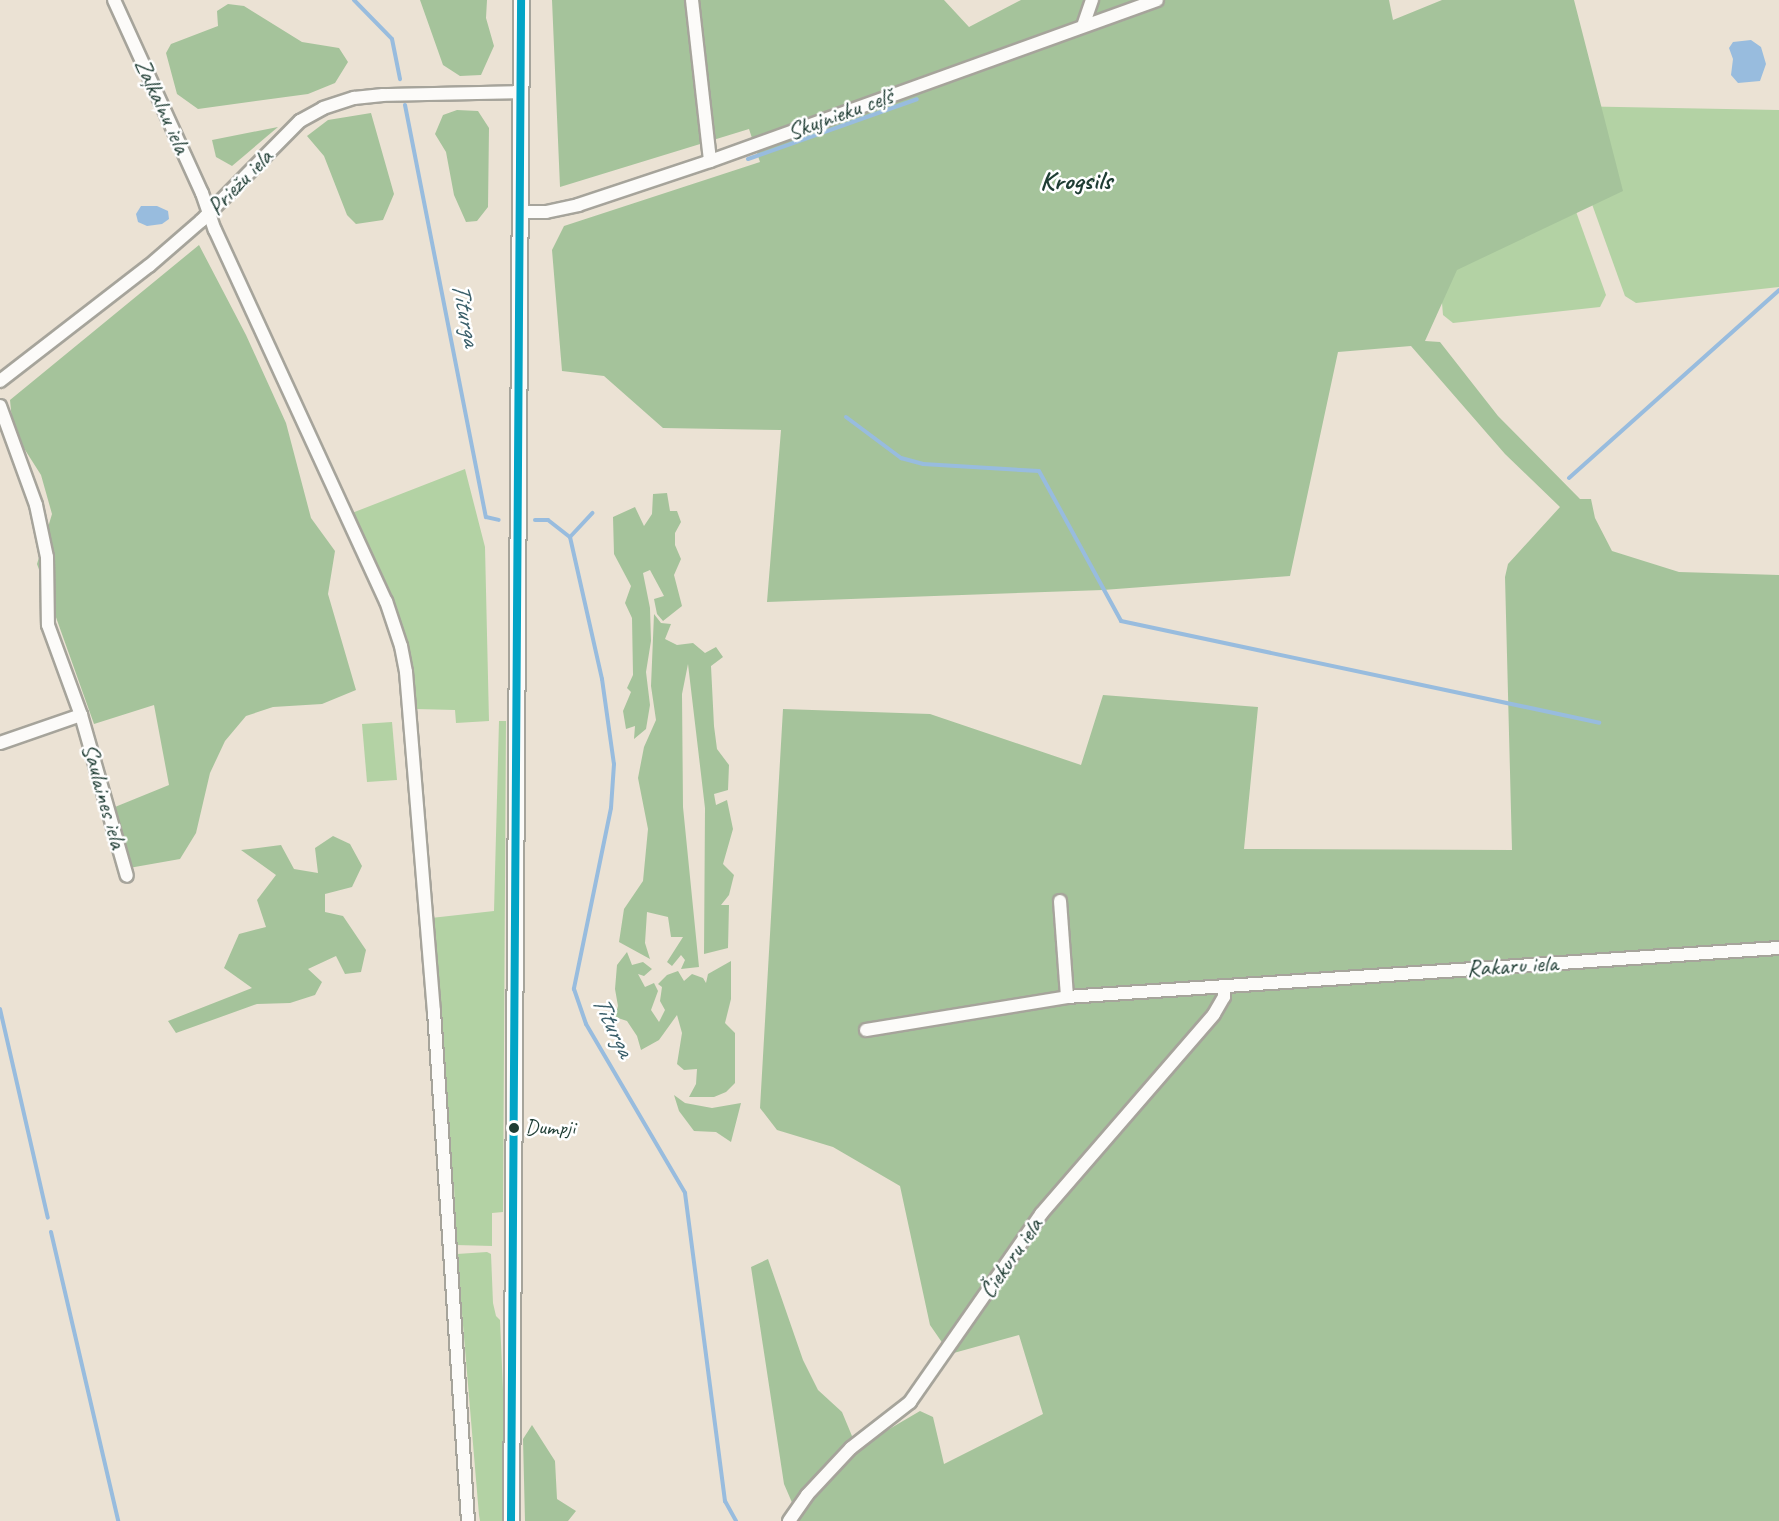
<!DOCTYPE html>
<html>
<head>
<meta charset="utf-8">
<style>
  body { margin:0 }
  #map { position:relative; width:1779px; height:1521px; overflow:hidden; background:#ebe2d4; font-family:Caveat,sans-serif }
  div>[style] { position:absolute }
  .green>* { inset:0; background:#b3d2a4 }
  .forest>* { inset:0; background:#a5c39b }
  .water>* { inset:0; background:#98bcde }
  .stream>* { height:4px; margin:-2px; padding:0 2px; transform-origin:2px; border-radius:2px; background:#98bcde }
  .roads { filter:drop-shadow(2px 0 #a6a49b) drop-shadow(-2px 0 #a6a49b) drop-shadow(0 2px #a6a49b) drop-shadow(0 -2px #a6a49b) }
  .minor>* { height:12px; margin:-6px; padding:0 6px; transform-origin:6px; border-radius:6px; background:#fcfbf9 }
  .major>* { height:15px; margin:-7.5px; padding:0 7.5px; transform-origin:7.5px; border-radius:7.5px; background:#fcfbf9 }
  .bus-1>* { height:8px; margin:-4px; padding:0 4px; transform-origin:4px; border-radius:4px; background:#02a4c6 }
  .dots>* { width:16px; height:16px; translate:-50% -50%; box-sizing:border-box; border:3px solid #fff; border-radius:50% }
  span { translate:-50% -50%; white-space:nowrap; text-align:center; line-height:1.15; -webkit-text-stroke:5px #fff; paint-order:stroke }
  .bus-label { font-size:22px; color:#1f3d34 }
  .left { translate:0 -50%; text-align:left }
  .street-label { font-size:24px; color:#1f3d34 }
  .water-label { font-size:26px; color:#395e69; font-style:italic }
  .quarter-label { font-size:27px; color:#1f3d34; font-weight:700 }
</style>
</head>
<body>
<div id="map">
  <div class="green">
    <i style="clip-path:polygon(1566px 106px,1779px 110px,1779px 287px,1636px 303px,1625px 296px,1561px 118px)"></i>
    <i style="clip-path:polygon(1541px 114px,1606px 295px,1600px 307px,1453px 323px,1443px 315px,1427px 118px)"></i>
    <i style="clip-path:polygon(465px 469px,485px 547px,489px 721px,456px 723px,455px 710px,416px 709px,403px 629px,352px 513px)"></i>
    <i style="clip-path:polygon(499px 721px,506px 721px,503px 1212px,492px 1213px,492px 1246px,456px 1245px,454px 1184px,449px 1181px,431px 918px,494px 911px)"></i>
    <i style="clip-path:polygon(392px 722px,397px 780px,367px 782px,362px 724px)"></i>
    <i style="clip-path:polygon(487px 1252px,491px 1254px,493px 1303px,496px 1316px,500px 1320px,504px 1413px,503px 1521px,480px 1521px,479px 1515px,457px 1254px)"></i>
  </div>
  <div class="forest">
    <i style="clip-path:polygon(420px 0,487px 0,486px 18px,494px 46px,481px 75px,460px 76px,443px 65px)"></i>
    <i style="clip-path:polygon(552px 0,944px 0,969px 27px,1021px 0,1389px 0,1393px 20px,1442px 0,1574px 0,1623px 191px,1457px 270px,1425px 341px,1440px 342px,1498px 416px,1580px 499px,1591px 499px,1595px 518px,1612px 551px,1679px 572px,1779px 575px,1779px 1521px,800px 1521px,784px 1484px,751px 1267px,768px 1259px,803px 1360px,818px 1390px,842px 1412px,857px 1448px,920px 1411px,933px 1417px,944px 1464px,1043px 1414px,1019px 1335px,950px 1354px,930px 1325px,900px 1186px,833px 1147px,777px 1130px,760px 1108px,783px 709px,930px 714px,1081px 765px,1103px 695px,1258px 707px,1244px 849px,1512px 850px,1505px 577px,1508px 564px,1560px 507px,1505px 454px,1411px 346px,1338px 352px,1290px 576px,1103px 590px,767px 602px,781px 430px,663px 428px,604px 376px,562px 371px,552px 250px,564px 226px,760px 162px,749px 129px,560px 187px)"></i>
    <i style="clip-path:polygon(228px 4px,244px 6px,302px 42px,339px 48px,348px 62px,335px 83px,308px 94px,198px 109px,177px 94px,166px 53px,171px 44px,218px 26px,217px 11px)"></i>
    <i style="clip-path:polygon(457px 110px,478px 111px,489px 128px,488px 207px,477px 221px,466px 222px,454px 195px,446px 152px,435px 134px,443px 115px)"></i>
    <i style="clip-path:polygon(371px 113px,394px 194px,383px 220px,356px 224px,347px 215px,324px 156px,307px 136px,328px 120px)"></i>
    <i style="clip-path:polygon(278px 127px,232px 166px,216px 157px,212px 140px)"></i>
    <i style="clip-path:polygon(199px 245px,246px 335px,286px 423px,311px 518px,335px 551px,328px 594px,356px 690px,322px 704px,273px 707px,246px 716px,225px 741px,210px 773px,196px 833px,180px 859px,129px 868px,115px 807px,169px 785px,154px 705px,94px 724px,37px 564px,52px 514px,41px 475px,13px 431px,10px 400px)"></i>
    <i style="clip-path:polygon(667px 493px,670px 511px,677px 511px,681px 522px,675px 533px,675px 545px,681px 559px,674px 575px,682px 606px,663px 621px,657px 614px,654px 599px,664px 596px,650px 570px,643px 573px,650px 608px,651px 641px,646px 672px,650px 705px,646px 729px,634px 739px,635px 726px,626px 729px,623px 711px,631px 692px,627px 688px,633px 675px,632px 618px,625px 603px,631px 586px,614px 554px,613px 517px,635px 507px,644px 526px,652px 514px,653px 494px)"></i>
    <i style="clip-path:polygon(654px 614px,661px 623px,671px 624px,665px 639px,677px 645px,693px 643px,705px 653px,716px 647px,723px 657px,711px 666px,714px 726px,717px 749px,729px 765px,728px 790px,714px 794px,716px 805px,727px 800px,733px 829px,723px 864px,734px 875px,729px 895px,721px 905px,729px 905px,728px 948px,704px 954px,705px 808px,688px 664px,682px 694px,683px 807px,699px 967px,681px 969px,685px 960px,681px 955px,672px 966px,667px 962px,683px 937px,671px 937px,668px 917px,647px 912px,645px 943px,650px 959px,619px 942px,624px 909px,643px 881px,648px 829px,638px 778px,644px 747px,656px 720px,651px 686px)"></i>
    <i style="clip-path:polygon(333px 836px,350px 844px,362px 866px,352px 887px,325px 894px,325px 912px,343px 916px,366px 950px,361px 972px,345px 974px,336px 956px,308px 969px,322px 982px,315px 995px,290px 1003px,257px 1004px,176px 1033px,168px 1021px,252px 988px,224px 968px,239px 934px,266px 927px,257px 900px,276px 875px,241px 850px,281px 845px,294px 869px,318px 873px,315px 848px)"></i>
    <i style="clip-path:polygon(627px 952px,632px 965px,643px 962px,652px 969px,644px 976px,638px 974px,645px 987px,654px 983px,658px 991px,651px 1010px,659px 1022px,665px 1010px,660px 1001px,662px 987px,658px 984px,667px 975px,678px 971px,684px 981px,692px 974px,703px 978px,706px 983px,708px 974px,731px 961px,731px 999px,725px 1023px,735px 1033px,735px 1083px,726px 1092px,714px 1097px,689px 1097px,696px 1084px,697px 1069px,684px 1070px,677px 1064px,682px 1033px,677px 1015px,659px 1040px,641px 1050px,637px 1036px,627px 1021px,615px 1017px,618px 1006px,615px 989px,617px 965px)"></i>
    <i style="clip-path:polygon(674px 1095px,685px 1103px,712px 1108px,741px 1103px,731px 1142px,716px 1132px,694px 1131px,679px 1111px)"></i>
    <i style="clip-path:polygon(532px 1425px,555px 1461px,557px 1499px,576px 1511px,568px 1521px,525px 1521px,523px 1439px)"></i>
  </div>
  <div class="water">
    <i style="clip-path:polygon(1751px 40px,1761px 47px,1766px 64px,1760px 81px,1738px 83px,1731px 75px,1733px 59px,1729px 48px,1733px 42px)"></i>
    <i style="clip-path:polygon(141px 206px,157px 206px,168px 211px,169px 219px,162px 224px,147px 226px,138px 222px,136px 214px)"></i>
  </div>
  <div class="stream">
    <i style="left:354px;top:0;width:54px;rotate:45.7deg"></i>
    <i style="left:392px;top:39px;width:41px;rotate:78.7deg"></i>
    <i style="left:405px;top:105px;width:420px;rotate:78.9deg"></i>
    <i style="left:486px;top:517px;width:13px;rotate:13deg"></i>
    <i style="left:748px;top:159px;width:179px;rotate:-19.5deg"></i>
    <i style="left:846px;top:417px;width:69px;rotate:36.7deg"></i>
    <i style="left:901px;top:458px;width:23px;rotate:15deg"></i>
    <i style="left:923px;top:464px;width:116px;rotate:3.5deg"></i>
    <i style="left:1039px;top:471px;width:171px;rotate:61.3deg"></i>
    <i style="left:1121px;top:621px;width:489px;rotate:12deg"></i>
    <i style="left:1569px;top:478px;width:282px;rotate:-41.8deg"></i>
    <i style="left:535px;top:520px;width:13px"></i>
    <i style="left:548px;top:520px;width:28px;rotate:38deg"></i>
    <i style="left:570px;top:537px;width:146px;rotate:77.3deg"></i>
    <i style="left:602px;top:679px;width:86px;rotate:82deg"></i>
    <i style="left:614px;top:764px;width:44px;rotate:93.9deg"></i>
    <i style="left:611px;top:808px;width:185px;rotate:101.6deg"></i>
    <i style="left:574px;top:989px;width:37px;rotate:71deg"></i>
    <i style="left:586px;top:1024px;width:196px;rotate:59.6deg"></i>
    <i style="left:685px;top:1193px;width:311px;rotate:82.6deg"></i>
    <i style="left:725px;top:1501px;width:23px;rotate:61deg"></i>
    <i style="left:570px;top:537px;width:33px;rotate:-47deg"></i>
    <i style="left:0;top:1009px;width:214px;rotate:77.1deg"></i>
    <i style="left:51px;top:1232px;width:297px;rotate:76.9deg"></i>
  </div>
  <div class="roads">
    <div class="minor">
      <i style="left:114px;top:0;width:212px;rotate:65.5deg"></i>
      <i style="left:202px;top:193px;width:39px;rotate:71deg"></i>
      <i style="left:215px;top:230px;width:409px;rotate:65.3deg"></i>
      <i style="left:386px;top:601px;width:47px;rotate:71.6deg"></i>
      <i style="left:401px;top:646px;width:26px;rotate:79deg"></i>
      <i style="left:406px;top:672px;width:340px;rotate:85.3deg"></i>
      <i style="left:434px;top:1011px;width:511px;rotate:86.19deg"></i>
      <i style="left:692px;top:0;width:162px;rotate:83.6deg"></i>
      <i style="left:1083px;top:26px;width:28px;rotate:-71deg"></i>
      <i style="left:520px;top:212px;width:26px"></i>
      <i style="left:546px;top:212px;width:33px;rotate:-12deg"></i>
      <i style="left:578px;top:205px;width:139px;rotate:-18.4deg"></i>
      <i style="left:710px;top:161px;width:475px;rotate:-19.8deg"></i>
      <i style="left:0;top:381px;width:188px;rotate:-37.7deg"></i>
      <i style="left:149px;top:266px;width:69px;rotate:-40.9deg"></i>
      <i style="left:201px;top:221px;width:141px;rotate:-45.3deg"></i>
      <i style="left:300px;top:121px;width:26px;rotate:-29deg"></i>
      <i style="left:323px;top:108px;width:33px;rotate:-18deg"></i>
      <i style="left:354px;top:98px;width:29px;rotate:-6deg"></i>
      <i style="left:383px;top:95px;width:138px;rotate:-1.2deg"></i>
      <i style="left:0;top:406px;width:105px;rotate:70deg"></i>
      <i style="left:36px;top:505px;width:53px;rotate:78.1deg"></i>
      <i style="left:47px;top:557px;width:68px;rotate:89.2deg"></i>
      <i style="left:48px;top:625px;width:96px;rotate:69.9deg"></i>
      <i style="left:81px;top:715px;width:167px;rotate:74.1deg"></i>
      <i style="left:0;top:743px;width:86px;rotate:-19.1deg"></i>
      <i style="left:1060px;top:901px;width:96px;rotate:85.8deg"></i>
      <i style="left:866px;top:1030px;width:204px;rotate:-9.3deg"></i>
      <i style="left:1067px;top:997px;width:714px;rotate:-3.94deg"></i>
      <i style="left:789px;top:1521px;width:32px;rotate:-55deg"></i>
      <i style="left:807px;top:1495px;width:64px;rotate:-46.9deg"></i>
      <i style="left:851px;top:1448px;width:75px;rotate:-37.9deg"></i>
      <i style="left:910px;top:1402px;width:229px;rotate:-55.1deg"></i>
      <i style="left:1041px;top:1214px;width:264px;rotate:-49.1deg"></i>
      <i style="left:1214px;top:1014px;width:20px;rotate:-60deg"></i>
      <i style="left:1224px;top:997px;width:9px;rotate:-90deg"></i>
    </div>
    <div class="major">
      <i style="left:511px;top:1521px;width:1521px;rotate:-89.62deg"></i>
    </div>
  </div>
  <div class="bus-1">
    <i style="left:511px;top:1521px;width:1521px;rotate:-89.62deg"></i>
  </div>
  <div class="dots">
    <i style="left:514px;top:1128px;background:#1f3d34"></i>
  </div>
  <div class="bus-label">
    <span class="left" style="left:525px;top:1128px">Dumpji</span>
  </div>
  <div class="street-label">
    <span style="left:162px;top:106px;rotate:65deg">Zaļkalnu iela</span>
    <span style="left:840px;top:114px;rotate:-20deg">Skujnieku ceļš</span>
    <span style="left:240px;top:182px;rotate:-45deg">Priežu iela</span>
    <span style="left:104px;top:796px;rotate:74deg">Saulaines iela</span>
    <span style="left:1512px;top:966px;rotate:-4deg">Rakaru iela</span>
    <span style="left:1011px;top:1258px;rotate:-55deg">Čiekuru iela</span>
  </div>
  <div class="water-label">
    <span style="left:466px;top:314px;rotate:79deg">Titurga</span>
    <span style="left:613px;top:1026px;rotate:64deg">Titurga</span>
  </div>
  <div class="quarter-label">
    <span style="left:1076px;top:181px">Krogsils</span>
  </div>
</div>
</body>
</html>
